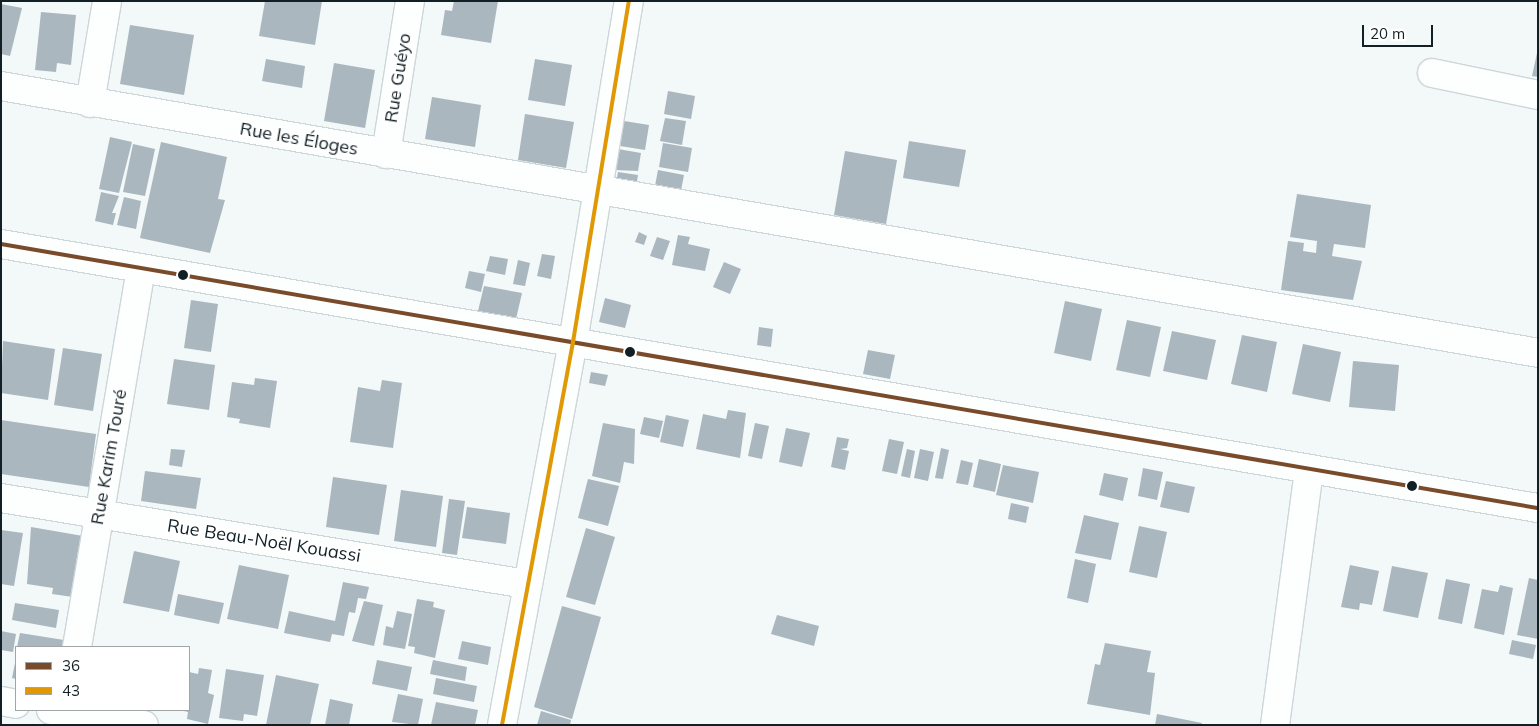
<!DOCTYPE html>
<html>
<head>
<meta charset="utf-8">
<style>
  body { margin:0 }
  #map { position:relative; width:1539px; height:726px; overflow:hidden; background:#f3f8f9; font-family:Mulish,sans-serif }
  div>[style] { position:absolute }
  .building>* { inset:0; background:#aab7bf }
  .roads { filter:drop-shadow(1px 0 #cdd6d9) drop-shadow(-1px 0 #cdd6d9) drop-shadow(0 1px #cdd6d9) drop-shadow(0 -1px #cdd6d9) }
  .minor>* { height:28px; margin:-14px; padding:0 14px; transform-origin:14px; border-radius:14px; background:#fdfefe }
  .tertiary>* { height:28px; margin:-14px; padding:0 14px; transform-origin:14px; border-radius:14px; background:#fdfefe }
  .bus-1>* { height:4px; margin:-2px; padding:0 2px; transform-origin:2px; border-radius:2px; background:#7a4b2a }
  .bus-2>* { height:4px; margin:-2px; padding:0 2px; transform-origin:2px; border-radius:2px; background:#e09904 }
  .dots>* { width:14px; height:14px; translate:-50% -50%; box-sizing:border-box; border:2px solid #fff; border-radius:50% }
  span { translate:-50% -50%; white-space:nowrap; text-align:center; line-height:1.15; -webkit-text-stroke:5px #fff; paint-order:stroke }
  .street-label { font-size:18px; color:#122025 }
  .frame { position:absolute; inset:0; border:2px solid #122025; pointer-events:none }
  .legend { position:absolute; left:15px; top:646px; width:175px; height:65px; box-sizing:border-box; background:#fff; border:1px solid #a0a6a8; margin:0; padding:6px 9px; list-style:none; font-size:15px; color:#122025 }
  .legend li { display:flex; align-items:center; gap:10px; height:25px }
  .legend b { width:25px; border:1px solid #a0a6a8 }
  .scale { position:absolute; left:1362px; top:25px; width:71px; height:22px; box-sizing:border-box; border:2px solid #122025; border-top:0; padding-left:6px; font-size:15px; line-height:18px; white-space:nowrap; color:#122025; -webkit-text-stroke:4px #fff; paint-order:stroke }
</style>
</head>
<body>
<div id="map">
  <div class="building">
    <i style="clip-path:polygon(265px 1px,322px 1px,315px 45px,259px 36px)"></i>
    <i style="clip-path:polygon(454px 1px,498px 1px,491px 43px,441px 35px,445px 10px,452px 11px)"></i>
    <i style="clip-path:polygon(1px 4px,22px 8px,10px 56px,1px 54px)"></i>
    <i style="clip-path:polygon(41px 12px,76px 15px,71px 65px,57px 63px,56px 72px,35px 70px)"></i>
    <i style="clip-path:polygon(130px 25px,194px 35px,184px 95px,120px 84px)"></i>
    <i style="clip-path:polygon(1537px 53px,1538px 53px,1538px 77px,1532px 76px)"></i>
    <i style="clip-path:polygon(266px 59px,305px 66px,302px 88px,262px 81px)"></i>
    <i style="clip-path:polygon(535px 59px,572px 65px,565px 106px,528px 100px)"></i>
    <i style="clip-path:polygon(334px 63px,375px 70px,365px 128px,324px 121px)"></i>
    <i style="clip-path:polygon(668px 91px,695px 96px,691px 119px,664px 114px)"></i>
    <i style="clip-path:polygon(432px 97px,481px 105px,475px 147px,425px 139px)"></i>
    <i style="clip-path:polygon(525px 114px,574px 122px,566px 168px,518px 160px)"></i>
    <i style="clip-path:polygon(665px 118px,686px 121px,682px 145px,660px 141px)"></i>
    <i style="clip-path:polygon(618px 120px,649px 125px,645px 150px,614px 145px)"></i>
    <i style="clip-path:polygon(110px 137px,132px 142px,119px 193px,99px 189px,105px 161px,116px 163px,105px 161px)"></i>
    <i style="clip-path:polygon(909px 141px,966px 150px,959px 187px,903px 178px)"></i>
    <i style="clip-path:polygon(161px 142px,227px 157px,218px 199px,225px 200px,210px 253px,140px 238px)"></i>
    <i style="clip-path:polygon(663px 143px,692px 148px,688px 172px,659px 167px)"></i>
    <i style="clip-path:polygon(133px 144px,155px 149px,145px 196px,123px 192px)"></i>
    <i style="clip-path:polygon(618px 149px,641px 153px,638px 171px,615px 170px)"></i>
    <i style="clip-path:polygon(845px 151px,897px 160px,886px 224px,834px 215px)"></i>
    <i style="clip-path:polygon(658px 170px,684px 175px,679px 201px,653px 197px)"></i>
    <i style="clip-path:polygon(618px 172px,638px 175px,635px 193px,615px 189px)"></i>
    <i style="clip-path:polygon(101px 192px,119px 196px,112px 213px,116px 213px,113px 225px,95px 221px)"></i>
    <i style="clip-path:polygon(1297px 194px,1371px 205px,1365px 248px,1334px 244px,1332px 256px,1362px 261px,1353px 300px,1281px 290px,1288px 241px,1304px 243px,1303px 251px,1316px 253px,1317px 241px,1290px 237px)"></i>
    <i style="clip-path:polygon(124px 197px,141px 201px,136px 229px,117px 225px)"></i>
    <i style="clip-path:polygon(639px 232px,647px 236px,644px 245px,635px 242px)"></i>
    <i style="clip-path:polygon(678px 235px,690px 237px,688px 244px,710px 249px,705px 271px,672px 265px)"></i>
    <i style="clip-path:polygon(657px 237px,670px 241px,663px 260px,650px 256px)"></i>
    <i style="clip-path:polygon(542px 254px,555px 256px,551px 279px,537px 276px)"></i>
    <i style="clip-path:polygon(490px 256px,508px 259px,505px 275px,486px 271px)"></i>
    <i style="clip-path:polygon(518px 260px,530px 263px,525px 286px,513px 284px)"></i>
    <i style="clip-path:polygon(724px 262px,741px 269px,730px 294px,713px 287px)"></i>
    <i style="clip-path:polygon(469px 271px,485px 274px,481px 292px,465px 288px)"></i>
    <i style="clip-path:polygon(484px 286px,522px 293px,516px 319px,478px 311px)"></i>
    <i style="clip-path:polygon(605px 298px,631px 305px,625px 328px,599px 322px)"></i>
    <i style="clip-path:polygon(191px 300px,218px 304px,211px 352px,184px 348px)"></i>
    <i style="clip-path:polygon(1065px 301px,1102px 309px,1091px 361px,1054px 353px)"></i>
    <i style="clip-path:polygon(1127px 320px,1161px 327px,1150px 377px,1116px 370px)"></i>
    <i style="clip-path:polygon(759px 327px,773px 329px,771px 347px,757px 345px)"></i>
    <i style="clip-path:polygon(1172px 331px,1216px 340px,1207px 380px,1163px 371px)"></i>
    <i style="clip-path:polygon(1242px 335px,1277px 342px,1267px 392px,1231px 384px)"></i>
    <i style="clip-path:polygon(3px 341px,55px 349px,48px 400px,1px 393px)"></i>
    <i style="clip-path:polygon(1303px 344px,1341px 352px,1330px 402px,1292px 394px)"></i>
    <i style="clip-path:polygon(63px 348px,102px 354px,93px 411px,54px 405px)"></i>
    <i style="clip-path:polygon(868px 350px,895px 355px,890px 379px,863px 374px)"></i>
    <i style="clip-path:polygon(174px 359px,215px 365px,209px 410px,167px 404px)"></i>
    <i style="clip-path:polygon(1353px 361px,1399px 365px,1395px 411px,1349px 407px)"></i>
    <i style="clip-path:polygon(591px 372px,608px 375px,605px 386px,589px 383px)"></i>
    <i style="clip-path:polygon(255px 378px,277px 381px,270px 428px,239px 423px,240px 419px,227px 417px,232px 382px,254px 385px)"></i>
    <i style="clip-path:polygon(382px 380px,402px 383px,393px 448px,350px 442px,358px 387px,380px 391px)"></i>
    <i style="clip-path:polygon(728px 410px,746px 413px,740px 458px,696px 449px,703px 414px,726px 419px)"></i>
    <i style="clip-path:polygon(666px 415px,689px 420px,683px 447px,660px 442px)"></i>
    <i style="clip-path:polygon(644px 417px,663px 421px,659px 438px,640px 434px)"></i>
    <i style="clip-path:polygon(1px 420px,96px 434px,89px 487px,1px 474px)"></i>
    <i style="clip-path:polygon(603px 423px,635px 429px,634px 464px,624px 462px,620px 483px,592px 476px)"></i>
    <i style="clip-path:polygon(755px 423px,769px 426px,762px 459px,748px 456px)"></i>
    <i style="clip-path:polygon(786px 428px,810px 433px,802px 467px,779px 462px)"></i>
    <i style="clip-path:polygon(837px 437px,849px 439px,847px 448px,840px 449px,849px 451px,845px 470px,831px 467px)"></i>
    <i style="clip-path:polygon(889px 439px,904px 442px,897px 474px,882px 471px)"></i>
    <i style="clip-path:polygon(941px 448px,949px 450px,943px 479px,935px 478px)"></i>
    <i style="clip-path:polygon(171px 449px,185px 450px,182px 467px,169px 465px)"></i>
    <i style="clip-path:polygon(907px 449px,915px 451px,910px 478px,901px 476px)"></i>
    <i style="clip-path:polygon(920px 449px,934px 452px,928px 481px,914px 478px)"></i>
    <i style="clip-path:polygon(979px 459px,1001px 464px,995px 492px,973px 487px)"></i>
    <i style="clip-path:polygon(961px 460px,973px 463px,968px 485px,956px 483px)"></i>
    <i style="clip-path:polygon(1003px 465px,1039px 472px,1033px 503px,996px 495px)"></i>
    <i style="clip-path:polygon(1143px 468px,1163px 472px,1157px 500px,1138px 496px)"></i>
    <i style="clip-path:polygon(145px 471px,201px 478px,196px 509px,141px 501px)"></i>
    <i style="clip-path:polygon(1104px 473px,1128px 478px,1123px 501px,1099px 495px)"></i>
    <i style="clip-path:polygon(333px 477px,387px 485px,379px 535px,326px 527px)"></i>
    <i style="clip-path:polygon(588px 479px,619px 486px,608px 526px,578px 518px)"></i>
    <i style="clip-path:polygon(1166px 481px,1195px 487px,1189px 513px,1160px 507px)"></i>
    <i style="clip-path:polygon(401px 490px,443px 496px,436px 547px,394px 541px)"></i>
    <i style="clip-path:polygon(449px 499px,465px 501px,457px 555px,442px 553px)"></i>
    <i style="clip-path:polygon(1011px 503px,1029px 507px,1026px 523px,1008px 519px)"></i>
    <i style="clip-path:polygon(467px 507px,510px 513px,506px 544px,462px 538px)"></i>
    <i style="clip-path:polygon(1084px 515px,1119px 523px,1111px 560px,1075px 553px)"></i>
    <i style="clip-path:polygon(1139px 526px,1167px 532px,1157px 578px,1129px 572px)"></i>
    <i style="clip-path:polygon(31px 527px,83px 536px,73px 597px,52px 594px,53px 588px,27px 584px)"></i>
    <i style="clip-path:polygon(586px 528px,615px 537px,595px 605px,566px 597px)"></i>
    <i style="clip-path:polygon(1px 530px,23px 533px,14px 586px,1px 584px)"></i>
    <i style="clip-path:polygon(134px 551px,180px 561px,169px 612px,123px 603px)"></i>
    <i style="clip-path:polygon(1075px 559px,1096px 564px,1088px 603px,1067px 598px)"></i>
    <i style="clip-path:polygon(239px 565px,289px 575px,278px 629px,227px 619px)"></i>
    <i style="clip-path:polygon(1350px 565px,1379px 571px,1372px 605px,1360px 603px,1359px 610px,1341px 607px)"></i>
    <i style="clip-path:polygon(1392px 566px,1428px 573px,1418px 618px,1383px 611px)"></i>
    <i style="clip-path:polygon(1529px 578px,1538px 580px,1538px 639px,1517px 635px)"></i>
    <i style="clip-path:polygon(1446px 579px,1470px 584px,1462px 624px,1438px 619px)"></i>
    <i style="clip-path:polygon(343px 582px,369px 587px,366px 599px,358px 598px,355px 613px,349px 612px,344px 636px,332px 634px,330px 642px,284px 633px,289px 611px,335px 621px)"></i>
    <i style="clip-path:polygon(1500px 585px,1513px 588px,1504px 635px,1474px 628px,1482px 589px,1498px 592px)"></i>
    <i style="clip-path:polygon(178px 594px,224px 603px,219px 624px,174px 615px)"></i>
    <i style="clip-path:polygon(417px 599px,434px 602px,433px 607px,445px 610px,435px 658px,414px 653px,415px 647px,408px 646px)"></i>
    <i style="clip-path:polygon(364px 601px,383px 605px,374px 646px,352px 641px)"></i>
    <i style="clip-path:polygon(15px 603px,59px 610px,56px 628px,12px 620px)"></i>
    <i style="clip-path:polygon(562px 606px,601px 617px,572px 719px,534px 707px)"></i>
    <i style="clip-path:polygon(397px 611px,412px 614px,405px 649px,383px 645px,386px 626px,393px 628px)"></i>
    <i style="clip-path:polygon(777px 615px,819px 626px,814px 646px,771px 634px)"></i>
    <i style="clip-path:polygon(1px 631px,16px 634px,13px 652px,1px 650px)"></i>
    <i style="clip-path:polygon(20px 633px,64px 640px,63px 647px,17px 647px)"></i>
    <i style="clip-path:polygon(1512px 640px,1536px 645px,1533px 659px,1509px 654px)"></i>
    <i style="clip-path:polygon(462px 641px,491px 647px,488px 665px,458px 659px)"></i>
    <i style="clip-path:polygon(1105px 643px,1151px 651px,1147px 672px,1155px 673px,1150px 715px,1087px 704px,1095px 664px,1100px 665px)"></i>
    <i style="clip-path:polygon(16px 658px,16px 679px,12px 678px)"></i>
    <i style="clip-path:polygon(377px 660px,412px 667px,407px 691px,372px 684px)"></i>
    <i style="clip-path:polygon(433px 660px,467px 667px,465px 681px,430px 674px)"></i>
    <i style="clip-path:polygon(199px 668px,212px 670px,208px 693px,214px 695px,208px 724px,187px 719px,188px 712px,184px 711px,189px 710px,189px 672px,198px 674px)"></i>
    <i style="clip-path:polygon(226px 669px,264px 675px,257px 716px,244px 714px,243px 721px,219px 718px)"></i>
    <i style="clip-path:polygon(276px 675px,319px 684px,310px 725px,266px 725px)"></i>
    <i style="clip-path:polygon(436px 678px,477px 686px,474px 702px,433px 694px)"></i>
    <i style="clip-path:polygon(398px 694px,423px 699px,418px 725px,392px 722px)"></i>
    <i style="clip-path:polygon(330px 699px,353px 704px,349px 725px,325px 725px)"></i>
    <i style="clip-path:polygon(436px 702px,478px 710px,475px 725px,431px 725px)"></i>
    <i style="clip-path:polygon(541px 711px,571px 720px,570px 725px,537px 725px)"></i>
    <i style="clip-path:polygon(1157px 714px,1202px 723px,1201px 725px,1155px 725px)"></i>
  </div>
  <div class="roads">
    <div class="minor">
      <i style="left:1432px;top:73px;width:108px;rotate:11.7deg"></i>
      <i style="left:1px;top:86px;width:1560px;rotate:9.85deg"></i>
      <i style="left:90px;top:103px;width:103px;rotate:-80.5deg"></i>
      <i style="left:386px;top:154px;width:155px;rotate:-81.1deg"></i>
      <i style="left:1px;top:498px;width:532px;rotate:9.3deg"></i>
      <i style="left:77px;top:647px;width:384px;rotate:-80.4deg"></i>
      <i style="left:1px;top:701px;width:15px;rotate:11deg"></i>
      <i style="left:51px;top:710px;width:94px;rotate:9.2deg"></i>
      <i style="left:502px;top:725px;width:390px;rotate:-79.5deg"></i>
      <i style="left:573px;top:342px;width:346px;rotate:-80.7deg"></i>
      <i style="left:1275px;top:725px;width:258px;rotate:-82.4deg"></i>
    </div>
    <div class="tertiary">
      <i style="left:1px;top:244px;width:1560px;rotate:9.75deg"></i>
    </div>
  </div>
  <div class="bus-1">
    <i style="left:1px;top:244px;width:1560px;rotate:9.75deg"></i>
  </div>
  <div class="bus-2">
    <i style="left:502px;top:725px;width:390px;rotate:-79.5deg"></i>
    <i style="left:573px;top:342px;width:346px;rotate:-80.7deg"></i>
  </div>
  <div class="dots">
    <i style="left:183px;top:275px;background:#122025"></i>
    <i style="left:630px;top:352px;background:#122025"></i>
    <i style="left:1412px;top:486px;background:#122025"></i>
  </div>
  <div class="street-label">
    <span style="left:398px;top:78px;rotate:-81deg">Rue Guéyo</span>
    <span style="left:299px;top:139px;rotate:10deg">Rue les Éloges</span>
    <span style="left:109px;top:457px;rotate:-80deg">Rue Karim Touré</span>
    <span style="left:264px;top:541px;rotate:9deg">Rue Beau-Noël Kouassi</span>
  </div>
  <div class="frame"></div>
  <ul class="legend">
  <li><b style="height:6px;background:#7a4b2a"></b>36</li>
  <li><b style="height:6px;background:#e09904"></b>43</li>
  </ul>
  <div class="scale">20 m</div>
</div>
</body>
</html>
